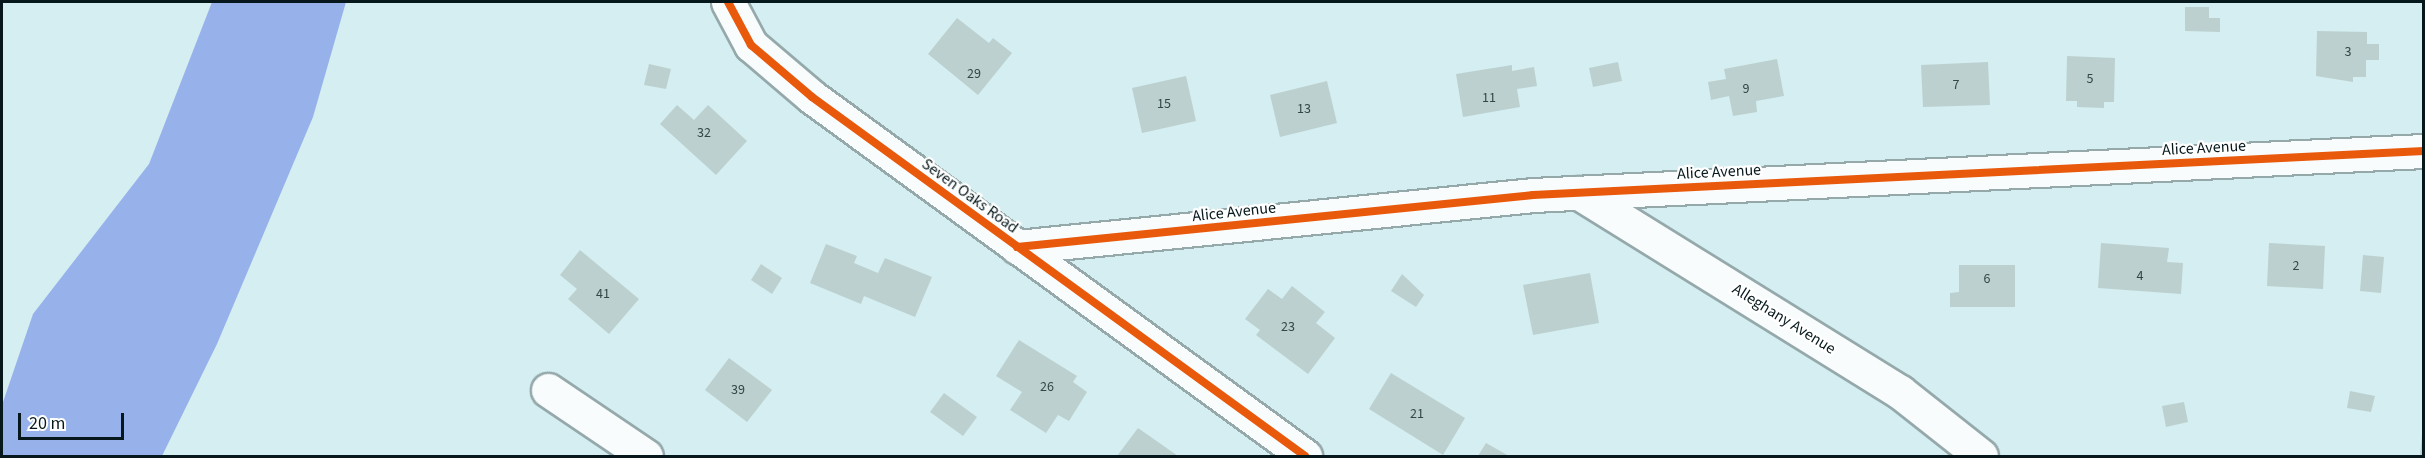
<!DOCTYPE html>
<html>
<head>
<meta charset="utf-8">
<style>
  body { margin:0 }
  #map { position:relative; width:2425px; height:458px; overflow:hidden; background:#d4eef1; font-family:"Source Sans 3",sans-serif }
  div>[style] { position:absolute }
  .water>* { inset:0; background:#97b2eb }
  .building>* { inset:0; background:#bcd1cf }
  .roads { filter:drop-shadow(2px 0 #95a9ab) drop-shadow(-2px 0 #95a9ab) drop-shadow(0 2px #95a9ab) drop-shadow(0 -2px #95a9ab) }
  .minor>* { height:33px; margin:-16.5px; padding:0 16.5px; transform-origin:16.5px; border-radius:16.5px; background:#f9fcfd }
  .cycleway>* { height:8px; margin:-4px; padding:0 4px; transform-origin:4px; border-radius:4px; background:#e8590c }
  span { translate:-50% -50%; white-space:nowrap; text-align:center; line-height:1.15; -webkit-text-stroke:4.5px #fff; paint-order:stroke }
  .number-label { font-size:14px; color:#344648 }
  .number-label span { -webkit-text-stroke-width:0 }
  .street-label { font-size:16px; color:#06181b }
  .frame { position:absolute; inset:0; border:3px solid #06181b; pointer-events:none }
  .scale { position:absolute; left:18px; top:413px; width:106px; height:27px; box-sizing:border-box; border:3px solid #06181b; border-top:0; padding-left:8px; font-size:18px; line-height:21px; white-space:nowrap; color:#06181b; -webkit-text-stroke:4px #fff; paint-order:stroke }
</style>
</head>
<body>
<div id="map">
  <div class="water">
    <i style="clip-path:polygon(212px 2px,346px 2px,313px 117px,217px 344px,162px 456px,2px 456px,2px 405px,33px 314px,149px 164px)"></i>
  </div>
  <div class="building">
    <i style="clip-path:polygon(2185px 7px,2209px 7px,2209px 18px,2220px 18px,2220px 32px,2185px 31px)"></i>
    <i style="clip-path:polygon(957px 18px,989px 43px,993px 38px,1012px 53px,978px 95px,928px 54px)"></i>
    <i style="clip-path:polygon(2317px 31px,2367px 32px,2367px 44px,2379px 44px,2379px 60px,2366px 60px,2366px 77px,2353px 77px,2353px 82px,2316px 76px)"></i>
    <i style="clip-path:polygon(2067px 56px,2115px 58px,2114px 102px,2104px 102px,2104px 108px,2077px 107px,2077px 101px,2066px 101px)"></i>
    <i style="clip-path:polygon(1777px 59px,1784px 96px,1756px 101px,1757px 112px,1733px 116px,1729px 96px,1711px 100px,1708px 82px,1726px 79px,1724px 69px)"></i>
    <i style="clip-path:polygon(1618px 62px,1622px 81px,1593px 87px,1589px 68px)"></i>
    <i style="clip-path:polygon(1988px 62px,1990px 105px,1923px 107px,1921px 65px)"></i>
    <i style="clip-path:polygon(649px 64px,671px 69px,666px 89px,644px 85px)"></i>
    <i style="clip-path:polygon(1512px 65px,1512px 71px,1534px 67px,1537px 86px,1517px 89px,1520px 107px,1463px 117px,1456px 74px)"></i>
    <i style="clip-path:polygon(1186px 76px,1196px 121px,1142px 133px,1132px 88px)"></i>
    <i style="clip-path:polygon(1327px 81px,1337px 123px,1280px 137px,1270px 95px)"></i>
    <i style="clip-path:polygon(677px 105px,694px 120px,708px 105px,747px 141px,716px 175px,660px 124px)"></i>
    <i style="clip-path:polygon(2101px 243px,2169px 248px,2167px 262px,2183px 263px,2181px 294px,2098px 288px)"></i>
    <i style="clip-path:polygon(2269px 243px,2325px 246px,2323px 289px,2267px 286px)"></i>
    <i style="clip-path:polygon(826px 244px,857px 256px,854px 263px,878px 273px,885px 258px,932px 277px,915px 317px,864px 296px,861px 304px,810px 283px)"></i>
    <i style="clip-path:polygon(580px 250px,639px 299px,609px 334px,568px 299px,577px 289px,560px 275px)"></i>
    <i style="clip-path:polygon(2363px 255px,2384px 257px,2381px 293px,2360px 291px)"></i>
    <i style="clip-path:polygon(761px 264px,782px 278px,772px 294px,751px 280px)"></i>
    <i style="clip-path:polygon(1959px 265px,2015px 265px,2015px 307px,1950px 307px,1950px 293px,1959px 292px)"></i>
    <i style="clip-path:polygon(1590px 273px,1599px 323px,1533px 335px,1523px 285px)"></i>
    <i style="clip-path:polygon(1402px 274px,1424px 295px,1416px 307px,1391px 291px)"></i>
    <i style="clip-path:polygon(1292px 286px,1325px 312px,1316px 323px,1335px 338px,1308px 374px,1256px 335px,1260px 330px,1245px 319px,1268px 289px,1282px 299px)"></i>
    <i style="clip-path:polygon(1019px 340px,1077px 376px,1073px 382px,1087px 392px,1069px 421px,1058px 415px,1046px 433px,1010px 410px,1022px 392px,996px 376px)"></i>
    <i style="clip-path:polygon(729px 358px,772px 390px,747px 422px,705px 390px)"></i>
    <i style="clip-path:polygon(1391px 373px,1465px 418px,1443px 455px,1369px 409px)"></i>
    <i style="clip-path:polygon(2350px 391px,2375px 396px,2371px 412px,2347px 408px)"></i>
    <i style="clip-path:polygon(944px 393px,977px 417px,963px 436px,930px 412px)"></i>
    <i style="clip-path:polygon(2184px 402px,2188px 422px,2166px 427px,2162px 406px)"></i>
    <i style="clip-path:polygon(1138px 428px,1178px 456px,1117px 456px)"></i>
    <i style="clip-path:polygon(2422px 435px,2424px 456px,2420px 456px)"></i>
    <i style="clip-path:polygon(1486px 443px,1509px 456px,1478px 456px)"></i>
  </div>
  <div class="roads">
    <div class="minor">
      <i style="left:728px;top:2px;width:49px;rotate:61.9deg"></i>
      <i style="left:751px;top:45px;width:80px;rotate:40.4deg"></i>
      <i style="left:812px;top:97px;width:610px;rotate:36.06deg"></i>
      <i style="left:1579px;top:193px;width:378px;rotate:31.8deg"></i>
      <i style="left:1900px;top:392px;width:103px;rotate:38.3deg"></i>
      <i style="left:1017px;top:247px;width:519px;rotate:-5.75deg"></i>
      <i style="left:1533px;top:195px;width:892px;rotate:-2.83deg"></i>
      <i style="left:548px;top:390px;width:118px;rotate:34deg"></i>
    </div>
  </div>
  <div class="cycleway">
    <i style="left:728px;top:2px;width:49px;rotate:61.9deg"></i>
    <i style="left:751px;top:45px;width:80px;rotate:40.4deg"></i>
    <i style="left:812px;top:97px;width:610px;rotate:36.06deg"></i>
    <i style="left:1017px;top:247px;width:519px;rotate:-5.75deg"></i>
    <i style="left:1533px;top:195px;width:892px;rotate:-2.83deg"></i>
  </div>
  <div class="number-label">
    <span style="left:2348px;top:52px">3</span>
    <span style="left:974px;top:74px">29</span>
    <span style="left:2090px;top:79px">5</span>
    <span style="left:1956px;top:85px">7</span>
    <span style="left:1746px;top:89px">9</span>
    <span style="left:1489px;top:98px">11</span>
    <span style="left:1164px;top:104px">15</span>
    <span style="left:1304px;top:109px">13</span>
    <span style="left:704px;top:133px">32</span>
    <span style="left:2296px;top:266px">2</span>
    <span style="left:2140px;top:276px">4</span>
    <span style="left:1987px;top:279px">6</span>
    <span style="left:603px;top:294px">41</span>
    <span style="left:1288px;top:327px">23</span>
    <span style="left:1047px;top:387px">26</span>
    <span style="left:738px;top:390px">39</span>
    <span style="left:1417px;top:414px">21</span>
  </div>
  <div class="street-label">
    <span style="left:2204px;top:148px;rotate:-3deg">Alice Avenue</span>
    <span style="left:1719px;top:172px;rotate:-3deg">Alice Avenue</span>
    <span style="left:970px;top:196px;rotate:36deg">Seven Oaks Road</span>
    <span style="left:1234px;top:212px;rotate:-6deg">Alice Avenue</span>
    <span style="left:1784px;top:319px;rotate:32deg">Alleghany Avenue</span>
  </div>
  <div class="frame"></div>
  <div class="scale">20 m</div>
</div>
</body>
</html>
